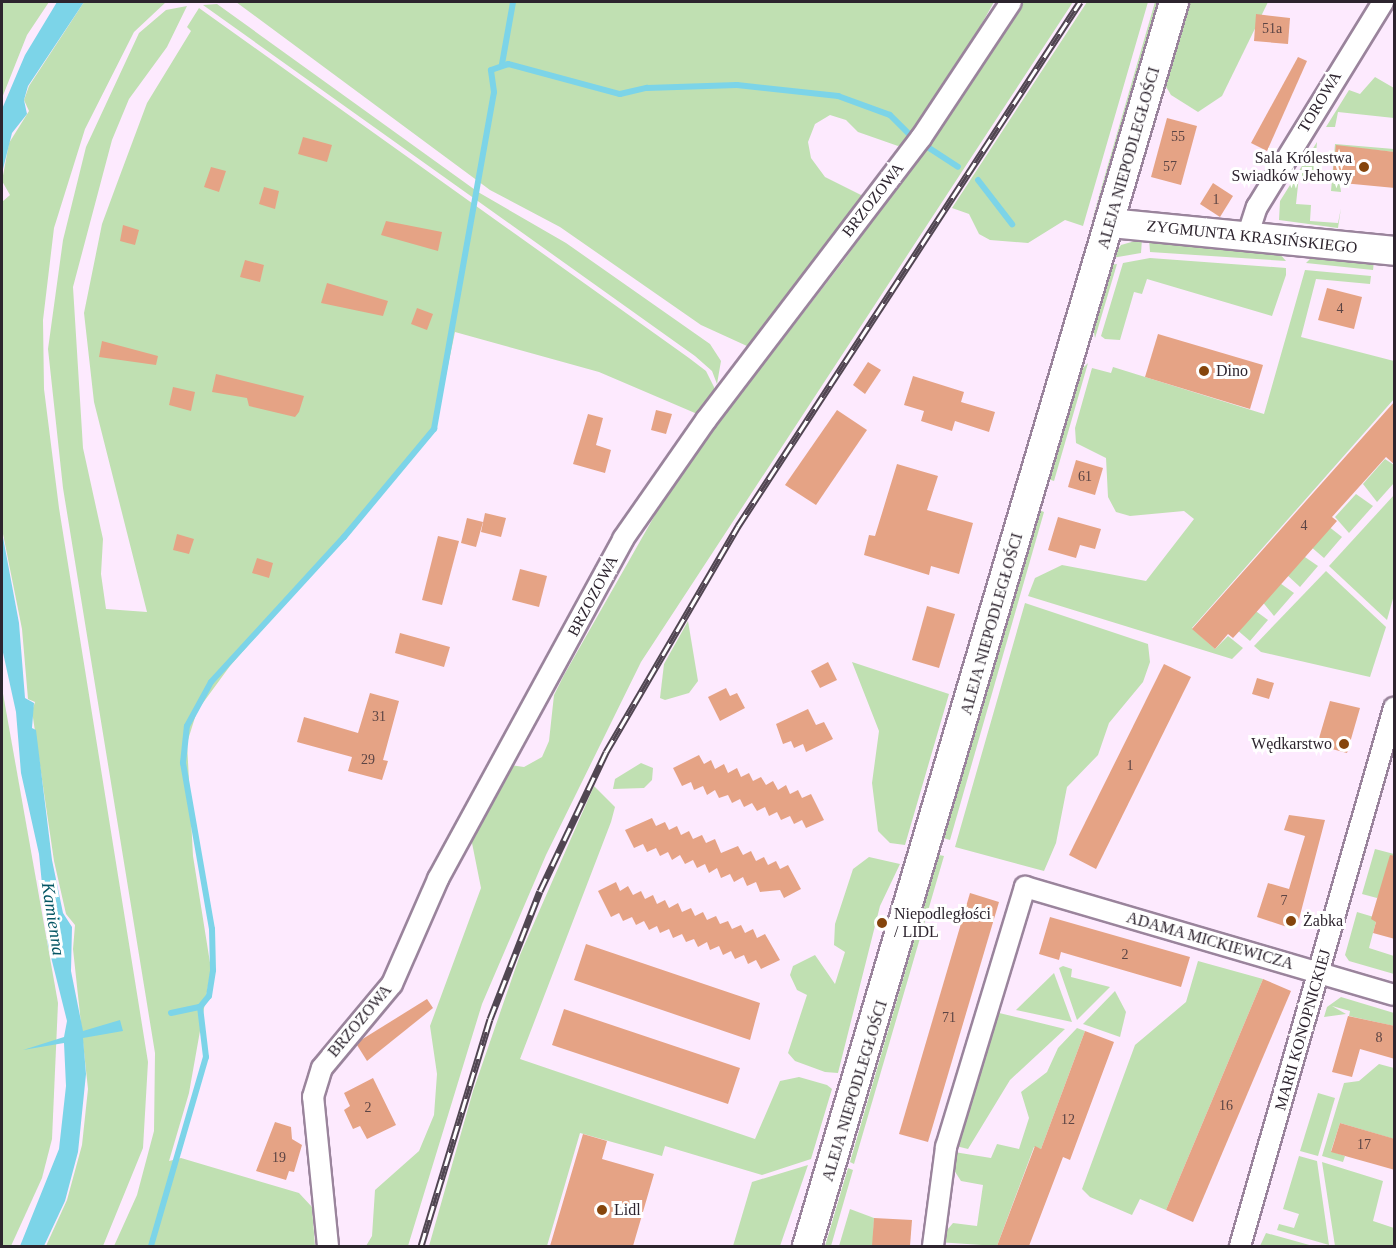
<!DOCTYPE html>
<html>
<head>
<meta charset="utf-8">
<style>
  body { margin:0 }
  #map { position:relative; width:1396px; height:1248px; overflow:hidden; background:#fdeafe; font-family:Georgia,serif }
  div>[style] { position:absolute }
  .green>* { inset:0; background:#c0e0b2 }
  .water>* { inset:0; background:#7cd4e8 }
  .stream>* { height:6px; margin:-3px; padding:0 3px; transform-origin:3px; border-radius:3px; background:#7cd4e8 }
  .building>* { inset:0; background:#e5a385 }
  .roads { filter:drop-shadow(2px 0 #9a849c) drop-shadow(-2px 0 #9a849c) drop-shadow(0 2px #9a849c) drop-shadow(0 -2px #9a849c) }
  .street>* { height:20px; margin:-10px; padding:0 10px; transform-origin:10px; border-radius:10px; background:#fff }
  .secondary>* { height:28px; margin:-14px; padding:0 14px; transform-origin:14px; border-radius:14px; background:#fff }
  .rail>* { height:7px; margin-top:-3.5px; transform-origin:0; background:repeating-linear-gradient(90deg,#fff 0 14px,#514652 0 28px); box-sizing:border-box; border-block:2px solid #514652 }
  .dots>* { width:16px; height:16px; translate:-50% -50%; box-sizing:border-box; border:3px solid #fff; border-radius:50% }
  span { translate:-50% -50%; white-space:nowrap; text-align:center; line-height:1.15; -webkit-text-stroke:6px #fff; paint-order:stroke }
  .number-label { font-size:14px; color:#5b4444 }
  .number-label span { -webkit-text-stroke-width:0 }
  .street-label { font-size:16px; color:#2d242e }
  .poi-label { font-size:16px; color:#2d242e }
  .right { translate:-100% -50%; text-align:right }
  .left { translate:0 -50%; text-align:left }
  .water-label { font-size:18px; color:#045563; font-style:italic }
  .frame { position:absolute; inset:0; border:3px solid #2d242e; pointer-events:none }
</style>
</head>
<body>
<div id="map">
  <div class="green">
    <i style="clip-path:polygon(2px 2px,49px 2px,27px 35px,2px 98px)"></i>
    <i style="clip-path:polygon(84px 2px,166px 2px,134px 32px,85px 129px,54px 228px,43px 320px,44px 389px,59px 508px,148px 1062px,143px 1148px,103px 1246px,46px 1246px,67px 1200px,82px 1145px,88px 1089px,73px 949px,75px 925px,66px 914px,54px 861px,32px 711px,35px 702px,28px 699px,22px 629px,2px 529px,2px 202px,10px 195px,2px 181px,9px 143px,29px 111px,24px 100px,29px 86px)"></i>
    <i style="clip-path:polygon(236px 2px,994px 2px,930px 115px,909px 142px,898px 146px,858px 132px,846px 120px,830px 115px,815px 124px,808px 142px,811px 158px,825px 177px,861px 195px,862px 203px,799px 278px,758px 339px,747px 346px,701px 325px,560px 227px,490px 190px)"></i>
    <i style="clip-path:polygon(1021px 2px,1073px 2px,641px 662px,546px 855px,482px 1004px,408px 1246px,366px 1246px,372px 1236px,375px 1190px,419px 1151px,434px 1115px,437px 1074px,430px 1026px,481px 888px,471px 838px,510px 765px,524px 767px,542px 757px,549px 741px,554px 695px,564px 675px,676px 478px,845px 259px,971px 82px)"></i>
    <i style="clip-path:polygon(1087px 2px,1148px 2px,1083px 226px,1065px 220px,1028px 243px,990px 240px,979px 234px,969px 214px,952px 208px)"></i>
    <i style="clip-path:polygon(1155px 2px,1160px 2px,1090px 227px)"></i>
    <i style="clip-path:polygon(1188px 2px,1268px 2px,1222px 96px,1198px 112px,1171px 95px,1165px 85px)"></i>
    <i style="clip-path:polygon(217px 4px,478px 192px,566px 243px,710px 344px,721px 361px,717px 384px,712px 371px,695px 356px,203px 5px)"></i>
    <i style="clip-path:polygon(187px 6px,167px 47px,129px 99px,112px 140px,73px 287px,83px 448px,103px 539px,101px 574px,106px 609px,147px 612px,94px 402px,84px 313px,102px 224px,116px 186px,147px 103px,191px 31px,187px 27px,199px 8px,689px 358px,706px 371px,714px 387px,714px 395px,702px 416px,599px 372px,455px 332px,434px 433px,230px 666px,197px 711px,187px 743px,193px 856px,211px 969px,189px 1093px,169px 1161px,181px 1158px,299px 1193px,312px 1207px,315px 1246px,114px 1246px,137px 1195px,154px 1131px,155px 1053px,63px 488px,48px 349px,63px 240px,86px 147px,139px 33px,166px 10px)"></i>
    <i style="clip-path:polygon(1375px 77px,1394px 88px,1394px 118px,1338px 112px,1335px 127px,1326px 127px,1349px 90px,1360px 94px)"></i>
    <i style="clip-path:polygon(1317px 142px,1314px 177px,1299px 176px,1296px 204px,1311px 205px,1310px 221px,1338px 223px,1341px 208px,1338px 228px,1279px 220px,1280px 201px)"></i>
    <i style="clip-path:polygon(1335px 144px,1394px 149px,1394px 152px,1336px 146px,1341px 192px,1331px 191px)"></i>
    <i style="clip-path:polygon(1142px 239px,1141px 253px,1112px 258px,1121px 245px)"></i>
    <i style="clip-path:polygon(1149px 239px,1279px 253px,1286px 261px,1150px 252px)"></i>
    <i style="clip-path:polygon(1312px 257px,1374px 261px,1373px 270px,1306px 263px)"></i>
    <i style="clip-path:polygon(1150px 258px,1286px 268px,1286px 275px,1272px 316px,1147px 279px,1142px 294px,1134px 292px,1120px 340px,1105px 339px,1101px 336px,1123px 263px)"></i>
    <i style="clip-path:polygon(1117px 264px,1095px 338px,1093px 327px,1110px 265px)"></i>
    <i style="clip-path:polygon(1305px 270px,1371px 276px,1370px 284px,1316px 279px,1301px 337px,1394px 361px,1394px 399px,1192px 628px,1215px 649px,1228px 636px,1243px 648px,1232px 659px,1028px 596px,1035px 578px,1062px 565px,1146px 581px,1194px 519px,1184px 511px,1130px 516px,1116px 512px,1108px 497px,1106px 458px,1076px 443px,1075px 428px,1092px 368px,1111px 373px,1113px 367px,1264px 414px)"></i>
    <i style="clip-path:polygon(1088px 363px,1054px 481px,1048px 479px,1080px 371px)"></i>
    <i style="clip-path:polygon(1385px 459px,1394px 465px,1394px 483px,1377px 502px,1363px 484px)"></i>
    <i style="clip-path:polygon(1356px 494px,1373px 506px,1349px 533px,1335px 517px)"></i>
    <i style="clip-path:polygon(1394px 495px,1394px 595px,1387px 620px,1329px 566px)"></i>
    <i style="clip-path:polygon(1039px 510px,1044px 512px,950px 840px,943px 838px)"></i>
    <i style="clip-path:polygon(1328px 526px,1342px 537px,1324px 558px,1310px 546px)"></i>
    <i style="clip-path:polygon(1302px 555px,1318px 566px,1300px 587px,1286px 574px)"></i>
    <i style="clip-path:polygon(1326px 571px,1386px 627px,1370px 677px,1261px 652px,1254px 646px)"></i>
    <i style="clip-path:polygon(1277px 581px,1294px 593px,1274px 616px,1261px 600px)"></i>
    <i style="clip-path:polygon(1025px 603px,1148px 644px,1150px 662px,1143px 682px,1109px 723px,1098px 755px,1067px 787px,1056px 843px,1044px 871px,955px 847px)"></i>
    <i style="clip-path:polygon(1253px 609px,1268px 620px,1250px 641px,1236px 629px)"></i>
    <i style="clip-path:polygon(688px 621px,698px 681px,689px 693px,665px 700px,660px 698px,664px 664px)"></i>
    <i style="clip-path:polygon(852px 662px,949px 694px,905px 845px,890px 843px,878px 831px,872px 783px,879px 731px)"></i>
    <i style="clip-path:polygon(2px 688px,58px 1003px,52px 1139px,42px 1178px,11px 1246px,2px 1246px)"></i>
    <i style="clip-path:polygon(641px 763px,653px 768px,652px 780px,644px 788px,613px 789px,615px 779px)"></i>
    <i style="clip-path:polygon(594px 786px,615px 807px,611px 822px,520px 1059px,755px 1139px,780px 1081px,799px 1077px,827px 1085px,832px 1089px,811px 1159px,762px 1175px,665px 1146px,662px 1156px,580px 1133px,547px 1246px,429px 1246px,473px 1091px,520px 955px)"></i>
    <i style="clip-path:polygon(1375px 849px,1394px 854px,1394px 885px,1377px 898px,1362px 894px)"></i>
    <i style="clip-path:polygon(939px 855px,944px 856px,854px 1164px,850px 1162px)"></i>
    <i style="clip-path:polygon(869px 857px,900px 864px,880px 906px,838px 1073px,825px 1072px,795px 1061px,788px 1053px,807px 995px,797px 990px,790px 975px,793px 966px,815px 955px,835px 984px,845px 952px,834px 945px,835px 924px,853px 869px)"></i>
    <i style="clip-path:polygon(1357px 912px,1377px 918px,1369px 948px,1394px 956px,1394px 974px,1349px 961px,1345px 955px)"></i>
    <i style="clip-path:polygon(1198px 961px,1263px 979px,1166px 1210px,1140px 1199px,1132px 1215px,1090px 1197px,1082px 1189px,1135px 1045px,1186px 1002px)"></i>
    <i style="clip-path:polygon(1063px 966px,1072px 969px,1071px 977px,1110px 987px,1077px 1020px,1059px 968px)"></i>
    <i style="clip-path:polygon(1054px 973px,1072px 1022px,1016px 1010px)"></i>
    <i style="clip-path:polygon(1115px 991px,1126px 1012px,1120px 1037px,1083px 1024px)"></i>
    <i style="clip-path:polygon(1341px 997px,1394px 1013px,1394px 1026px,1349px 1016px,1350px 1011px,1332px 1006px,1346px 1014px,1324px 1017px,1327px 1007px)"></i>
    <i style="clip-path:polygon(995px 1012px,1065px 1029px,1010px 1080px,968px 1149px,952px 1145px)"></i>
    <i style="clip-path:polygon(1077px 1028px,1085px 1031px,1041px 1149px,1034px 1147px,997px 1246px,937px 1242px,953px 1223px,977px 1226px,983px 1185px,961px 1181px,948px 1161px,948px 1151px,991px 1158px,997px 1144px,1019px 1149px,1029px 1118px,1021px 1092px,1047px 1072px,1058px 1048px)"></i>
    <i style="clip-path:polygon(1379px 1064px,1394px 1068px,1394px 1139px,1340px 1123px,1331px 1151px,1345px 1156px,1343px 1162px,1322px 1156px,1344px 1083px,1359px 1081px)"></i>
    <i style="clip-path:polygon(1318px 1093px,1335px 1098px,1318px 1156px,1300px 1151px)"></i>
    <i style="clip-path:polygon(1299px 1156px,1317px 1161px,1329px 1245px,1277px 1230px,1279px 1224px,1294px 1228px,1299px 1214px,1283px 1209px)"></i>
    <i style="clip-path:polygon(1322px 1162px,1383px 1181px,1373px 1221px,1394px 1228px,1394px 1246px,1335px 1246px)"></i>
    <i style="clip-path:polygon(808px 1165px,780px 1246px,733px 1246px,752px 1182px)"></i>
    <i style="clip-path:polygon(848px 1168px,853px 1170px,831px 1246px,825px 1246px)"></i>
    <i style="clip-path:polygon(850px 1209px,874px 1218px,873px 1246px,839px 1246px)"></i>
    <i style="clip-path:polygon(1266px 1233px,1313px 1246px,1260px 1246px)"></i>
  </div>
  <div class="water">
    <i style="clip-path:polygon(57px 2px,84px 2px,28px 86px,24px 100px,27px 114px,12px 133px,2px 173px,2px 109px,25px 55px)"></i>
    <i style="clip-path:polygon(2px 532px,19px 623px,25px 698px,34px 703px,32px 728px,36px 730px,52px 860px,63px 913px,72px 927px,71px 971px,83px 1031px,120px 1020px,123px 1031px,83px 1038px,86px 1074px,78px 1152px,65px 1201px,44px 1246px,20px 1246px,59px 1149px,66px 1086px,64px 1043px,23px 1050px,64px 1037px,67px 1021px,48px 945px,39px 854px,21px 773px,16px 712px,2px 648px)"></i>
  </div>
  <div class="stream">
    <i style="left:502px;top:64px;width:63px;rotate:-79.9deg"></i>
    <i style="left:926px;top:146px;width:38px;rotate:33deg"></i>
    <i style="left:978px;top:180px;width:56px;rotate:52.3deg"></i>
    <i style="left:171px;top:1013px;width:30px;rotate:-12deg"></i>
    <i style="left:200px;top:1007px;width:14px;rotate:-51deg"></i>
    <i style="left:209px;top:996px;width:26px;rotate:-81deg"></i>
    <i style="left:213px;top:970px;width:41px;rotate:-91.4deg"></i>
    <i style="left:212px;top:929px;width:169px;rotate:-99.9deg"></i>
    <i style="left:183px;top:763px;width:37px;rotate:-84deg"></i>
    <i style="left:187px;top:726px;width:50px;rotate:-61.4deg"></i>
    <i style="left:211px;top:682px;width:197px;rotate:-47.5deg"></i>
    <i style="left:344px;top:537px;width:141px;rotate:-50.2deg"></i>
    <i style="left:434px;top:429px;width:342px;rotate:-79.9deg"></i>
    <i style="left:494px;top:92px;width:22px;rotate:-98deg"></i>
    <i style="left:491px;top:70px;width:18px;rotate:-19deg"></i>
    <i style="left:508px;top:64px;width:116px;rotate:15deg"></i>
    <i style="left:620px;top:94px;width:28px;rotate:-13deg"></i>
    <i style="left:647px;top:88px;width:90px;rotate:-1.9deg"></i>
    <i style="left:737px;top:85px;width:102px;rotate:6.2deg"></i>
    <i style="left:838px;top:96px;width:55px;rotate:20.1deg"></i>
    <i style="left:890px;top:115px;width:30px;rotate:45deg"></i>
    <i style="left:151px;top:1246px;width:197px;rotate:-73.8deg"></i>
    <i style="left:206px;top:1057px;width:50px;rotate:-96.8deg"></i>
  </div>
  <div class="building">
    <i style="clip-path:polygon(1256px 14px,1290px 18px,1288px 44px,1254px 41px)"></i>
    <i style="clip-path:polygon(1298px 57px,1307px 61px,1267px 151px,1251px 143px)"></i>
    <i style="clip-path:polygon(1167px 118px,1197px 126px,1181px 185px,1151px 177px)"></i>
    <i style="clip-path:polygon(303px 137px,332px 145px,327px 162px,298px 154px)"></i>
    <i style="clip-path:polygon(1336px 145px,1395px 152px,1395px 188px,1332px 182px)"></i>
    <i style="clip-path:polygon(211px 167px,226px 171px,219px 192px,204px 187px)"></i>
    <i style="clip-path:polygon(1213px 183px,1233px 196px,1220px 217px,1200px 204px)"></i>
    <i style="clip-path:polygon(264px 187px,279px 191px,275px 209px,259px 204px)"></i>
    <i style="clip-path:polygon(386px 221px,442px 232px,438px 251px,381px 235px)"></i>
    <i style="clip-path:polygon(123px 225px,139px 230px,135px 245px,120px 241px)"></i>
    <i style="clip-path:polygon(245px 260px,264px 265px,260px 282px,240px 277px)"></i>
    <i style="clip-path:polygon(327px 283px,388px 301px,383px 316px,321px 303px)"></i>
    <i style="clip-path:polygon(1327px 288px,1362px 297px,1354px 329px,1318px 320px)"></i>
    <i style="clip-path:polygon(417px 308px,433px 314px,427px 330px,411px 324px)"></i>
    <i style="clip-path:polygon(1158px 334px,1263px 365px,1250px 409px,1145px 377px)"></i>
    <i style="clip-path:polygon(102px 341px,158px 356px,156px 365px,99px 357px)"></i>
    <i style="clip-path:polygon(868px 362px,881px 370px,865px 394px,853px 385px)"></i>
    <i style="clip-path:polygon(216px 374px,304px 396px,299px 412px,295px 417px,249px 406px,247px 398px,212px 392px)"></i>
    <i style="clip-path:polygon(913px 376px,964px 392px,961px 402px,995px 412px,989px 432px,955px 421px,952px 431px,921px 421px,924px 411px,904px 405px)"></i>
    <i style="clip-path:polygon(173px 387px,195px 392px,191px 411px,169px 405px)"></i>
    <i style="clip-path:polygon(1395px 401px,1395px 465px,1386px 457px,1332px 517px,1337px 521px,1245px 625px,1233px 638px,1228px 634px,1215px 649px,1192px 629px)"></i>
    <i style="clip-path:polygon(656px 410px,672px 414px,666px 434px,651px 430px)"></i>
    <i style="clip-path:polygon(837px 410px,867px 430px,816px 505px,785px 485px)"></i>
    <i style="clip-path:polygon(588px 414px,603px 418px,596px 445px,611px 450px,605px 473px,573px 464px)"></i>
    <i style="clip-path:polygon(1076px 460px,1103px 468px,1095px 495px,1068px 487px)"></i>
    <i style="clip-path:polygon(897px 464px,938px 476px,927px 510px,973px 523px,959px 574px,931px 566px,929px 575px,864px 555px,869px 535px,875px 536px)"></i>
    <i style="clip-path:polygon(485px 513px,506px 518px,501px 537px,481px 532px)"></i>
    <i style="clip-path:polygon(1058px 517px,1101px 529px,1095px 549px,1080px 545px,1076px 558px,1048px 550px)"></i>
    <i style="clip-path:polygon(467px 518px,483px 522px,476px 547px,461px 543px)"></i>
    <i style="clip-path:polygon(177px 534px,194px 539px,189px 554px,173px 550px)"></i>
    <i style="clip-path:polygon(438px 536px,459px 541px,442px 605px,422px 600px)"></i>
    <i style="clip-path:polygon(257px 558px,273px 563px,269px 578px,252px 573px)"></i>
    <i style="clip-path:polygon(520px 569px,547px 576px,539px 607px,512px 600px)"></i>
    <i style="clip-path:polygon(927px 606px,955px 614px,939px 668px,912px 660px)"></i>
    <i style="clip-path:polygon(400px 633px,450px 647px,444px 667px,395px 653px)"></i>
    <i style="clip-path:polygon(828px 662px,837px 680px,820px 688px,811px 671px)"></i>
    <i style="clip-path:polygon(1164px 664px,1191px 677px,1096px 869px,1069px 855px)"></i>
    <i style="clip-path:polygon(1257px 678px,1274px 683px,1269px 699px,1252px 694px)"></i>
    <i style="clip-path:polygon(726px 688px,730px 696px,737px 693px,745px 708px,720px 721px,708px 697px)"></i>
    <i style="clip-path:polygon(370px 693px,399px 701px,383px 760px,388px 761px,382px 780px,348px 771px,352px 757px,297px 742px,304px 717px,358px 733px)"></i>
    <i style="clip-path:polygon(1330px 701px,1360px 708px,1347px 753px,1317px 745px)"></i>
    <i style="clip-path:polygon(808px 709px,816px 725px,824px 722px,833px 739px,806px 752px,803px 744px,794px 748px,791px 741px,783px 744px,776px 724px)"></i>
    <i style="clip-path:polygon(699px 755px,704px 764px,711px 760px,715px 769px,724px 764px,728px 773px,737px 768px,741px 777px,749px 773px,753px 781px,761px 777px,766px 785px,773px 781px,778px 790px,786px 785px,790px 794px,798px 790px,802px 798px,811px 794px,824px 820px,806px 828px,802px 820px,794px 824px,790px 816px,781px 820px,777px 812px,769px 816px,765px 807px,757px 811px,752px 803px,744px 807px,740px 799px,732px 803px,728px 795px,719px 798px,715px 790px,707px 795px,703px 786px,694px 790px,691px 782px,682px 786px,673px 768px)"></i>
    <i style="clip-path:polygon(1289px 815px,1325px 820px,1298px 923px,1290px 928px,1257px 917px,1268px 883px,1289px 889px,1305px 836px,1284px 830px)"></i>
    <i style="clip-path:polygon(652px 818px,656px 826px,665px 822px,669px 830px,677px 826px,681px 835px,689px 831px,693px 839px,702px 835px,706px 843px,715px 839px,721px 853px,738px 846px,743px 855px,751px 851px,756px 861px,764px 857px,768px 865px,776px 861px,780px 869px,788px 865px,801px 889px,784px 898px,780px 890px,760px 892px,756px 882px,747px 886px,743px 877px,734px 882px,730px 874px,721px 878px,717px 868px,709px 873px,705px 864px,697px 868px,693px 860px,685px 864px,680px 855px,672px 860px,668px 852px,660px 856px,656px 848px,647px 852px,643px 844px,634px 848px,625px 830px)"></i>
    <i style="clip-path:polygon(1390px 855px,1395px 856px,1395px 939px,1373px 933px,1376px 922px,1371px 919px)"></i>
    <i style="clip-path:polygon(616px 882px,620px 891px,628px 886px,633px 895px,641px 891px,645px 899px,653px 895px,657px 904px,665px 900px,669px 908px,678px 903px,682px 912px,691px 908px,695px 916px,703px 912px,707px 920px,716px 916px,720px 924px,728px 921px,732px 929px,741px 925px,745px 933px,753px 929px,757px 938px,765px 934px,780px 960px,761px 969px,756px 960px,748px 964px,744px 955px,735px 959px,731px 951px,723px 955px,719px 946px,710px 950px,707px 942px,698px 947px,694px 939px,686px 942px,682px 934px,673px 938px,669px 929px,660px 933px,657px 926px,649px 930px,644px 921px,636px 925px,632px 917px,623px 921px,619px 913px,611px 917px,598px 891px)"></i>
    <i style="clip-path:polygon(970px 893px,999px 902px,928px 1142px,899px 1134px)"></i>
    <i style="clip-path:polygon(1050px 917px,1190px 957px,1181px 987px,1061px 952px,1059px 960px,1039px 954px)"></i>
    <i style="clip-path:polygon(586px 944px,760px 1003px,750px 1040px,574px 980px)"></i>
    <i style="clip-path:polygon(1263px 979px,1291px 991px,1193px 1222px,1166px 1210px)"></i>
    <i style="clip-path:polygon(427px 999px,433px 1008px,367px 1061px,357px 1045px,361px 1040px)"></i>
    <i style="clip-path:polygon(564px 1009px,740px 1068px,728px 1104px,552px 1045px)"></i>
    <i style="clip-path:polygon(1348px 1016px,1395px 1026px,1395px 1059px,1360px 1049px,1352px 1077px,1332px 1072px)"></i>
    <i style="clip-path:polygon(1085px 1031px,1114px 1042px,1070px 1160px,1063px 1157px,1029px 1246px,997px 1246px,1035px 1146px,1041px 1149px)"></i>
    <i style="clip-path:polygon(373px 1078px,396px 1125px,367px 1139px,360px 1126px,353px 1129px,344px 1110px,350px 1106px,344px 1093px)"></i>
    <i style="clip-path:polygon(275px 1122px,291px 1127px,292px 1139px,302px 1145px,294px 1172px,289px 1171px,286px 1180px,256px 1171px)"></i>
    <i style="clip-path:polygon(1340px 1123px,1395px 1139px,1395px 1170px,1331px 1152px)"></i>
    <i style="clip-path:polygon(583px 1134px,607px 1141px,602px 1159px,654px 1174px,633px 1246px,550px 1246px)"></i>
    <i style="clip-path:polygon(874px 1218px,912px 1220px,910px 1246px,872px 1246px)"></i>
  </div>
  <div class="roads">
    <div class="street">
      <i style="left:1247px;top:237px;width:32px;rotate:-72deg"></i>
      <i style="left:1257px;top:207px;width:241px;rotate:-58.4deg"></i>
      <i style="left:328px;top:1246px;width:150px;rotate:-95.7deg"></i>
      <i style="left:313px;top:1097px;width:30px;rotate:-73deg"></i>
      <i style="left:322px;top:1068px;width:109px;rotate:-50.2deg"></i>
      <i style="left:392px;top:984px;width:115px;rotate:-66.3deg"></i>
      <i style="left:438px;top:879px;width:387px;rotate:-61.4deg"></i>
      <i style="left:623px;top:539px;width:145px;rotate:-55.1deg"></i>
      <i style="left:706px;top:420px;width:355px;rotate:-52.7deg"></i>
      <i style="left:921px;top:138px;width:163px;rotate:-56.5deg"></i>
      <i style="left:933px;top:1246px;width:100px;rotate:-82.5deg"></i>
      <i style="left:946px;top:1147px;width:272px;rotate:-73.1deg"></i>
      <i style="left:1025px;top:887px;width:384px;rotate:16.3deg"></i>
      <i style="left:1240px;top:1246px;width:560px;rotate:-74.03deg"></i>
    </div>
    <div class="secondary">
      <i style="left:1110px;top:223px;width:285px;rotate:5.6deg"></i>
      <i style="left:807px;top:1246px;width:1297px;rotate:-73.56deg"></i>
    </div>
  </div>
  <div class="rail">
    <i style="left:421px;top:1246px;width:237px;rotate:-73.1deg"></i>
    <i style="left:490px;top:1019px;width:137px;rotate:-68.7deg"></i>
    <i style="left:540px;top:891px;width:154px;rotate:-64.6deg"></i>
    <i style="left:606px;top:752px;width:262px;rotate:-59.7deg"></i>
    <i style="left:738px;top:526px;width:626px;rotate:-56.87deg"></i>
  </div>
  <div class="dots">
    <i style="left:1364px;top:167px;background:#85450c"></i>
    <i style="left:1204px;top:371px;background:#85450c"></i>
    <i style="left:1344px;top:744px;background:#85450c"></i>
    <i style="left:1291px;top:921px;background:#85450c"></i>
    <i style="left:882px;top:923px;background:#85450c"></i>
    <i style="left:602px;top:1210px;background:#85450c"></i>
  </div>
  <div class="number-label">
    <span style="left:1272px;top:29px">51a</span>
    <span style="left:1178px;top:137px">55</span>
    <span style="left:1170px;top:167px">57</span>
    <span style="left:1216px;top:200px">1</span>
    <span style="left:1340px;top:309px">4</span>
    <span style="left:1085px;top:477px">61</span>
    <span style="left:1304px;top:526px">4</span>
    <span style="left:379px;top:717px">31</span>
    <span style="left:368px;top:760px">29</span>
    <span style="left:1130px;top:766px">1</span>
    <span style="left:1284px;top:901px">7</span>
    <span style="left:1125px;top:955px">2</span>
    <span style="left:949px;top:1018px">71</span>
    <span style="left:1379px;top:1038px">8</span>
    <span style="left:1226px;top:1106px">16</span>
    <span style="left:368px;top:1108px">2</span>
    <span style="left:1068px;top:1120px">12</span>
    <span style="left:1364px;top:1145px">17</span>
    <span style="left:279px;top:1158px">19</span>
  </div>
  <div class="street-label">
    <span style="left:1320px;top:102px;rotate:-59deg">TOROWA</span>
    <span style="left:1129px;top:158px;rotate:-74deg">ALEJA NIEPODLEGŁOŚCI</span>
    <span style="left:873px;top:200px;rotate:-52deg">BRZOZOWA</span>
    <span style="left:1252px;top:237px;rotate:6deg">ZYGMUNTA KRASIŃSKIEGO</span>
    <span style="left:593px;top:596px;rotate:-62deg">BRZOZOWA</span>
    <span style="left:992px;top:624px;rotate:-74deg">ALEJA NIEPODLEGŁOŚCI</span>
    <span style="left:1210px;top:941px;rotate:16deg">ADAMA MICKIEWICZA</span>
    <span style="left:360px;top:1021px;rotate:-50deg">BRZOZOWA</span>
    <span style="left:1303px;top:1030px;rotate:-74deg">MARII KONOPNICKIEJ</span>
    <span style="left:855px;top:1091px;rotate:-73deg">ALEJA NIEPODLEGŁOŚCI</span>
  </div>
  <div class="poi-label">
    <span class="right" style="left:1352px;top:167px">Sala Królestwa<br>Swiadków Jehowy</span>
    <span class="left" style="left:1216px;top:371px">Dino</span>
    <span class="right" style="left:1332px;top:744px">Wędkarstwo</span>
    <span class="left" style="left:894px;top:923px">Niepodległości<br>/ LIDL</span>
    <span class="left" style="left:1303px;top:921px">Żabka</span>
    <span class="left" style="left:614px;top:1210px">Lidl</span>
  </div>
  <div class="water-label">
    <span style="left:53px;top:919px;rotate:81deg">Kamienna</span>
  </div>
  <div class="frame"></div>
</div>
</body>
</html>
